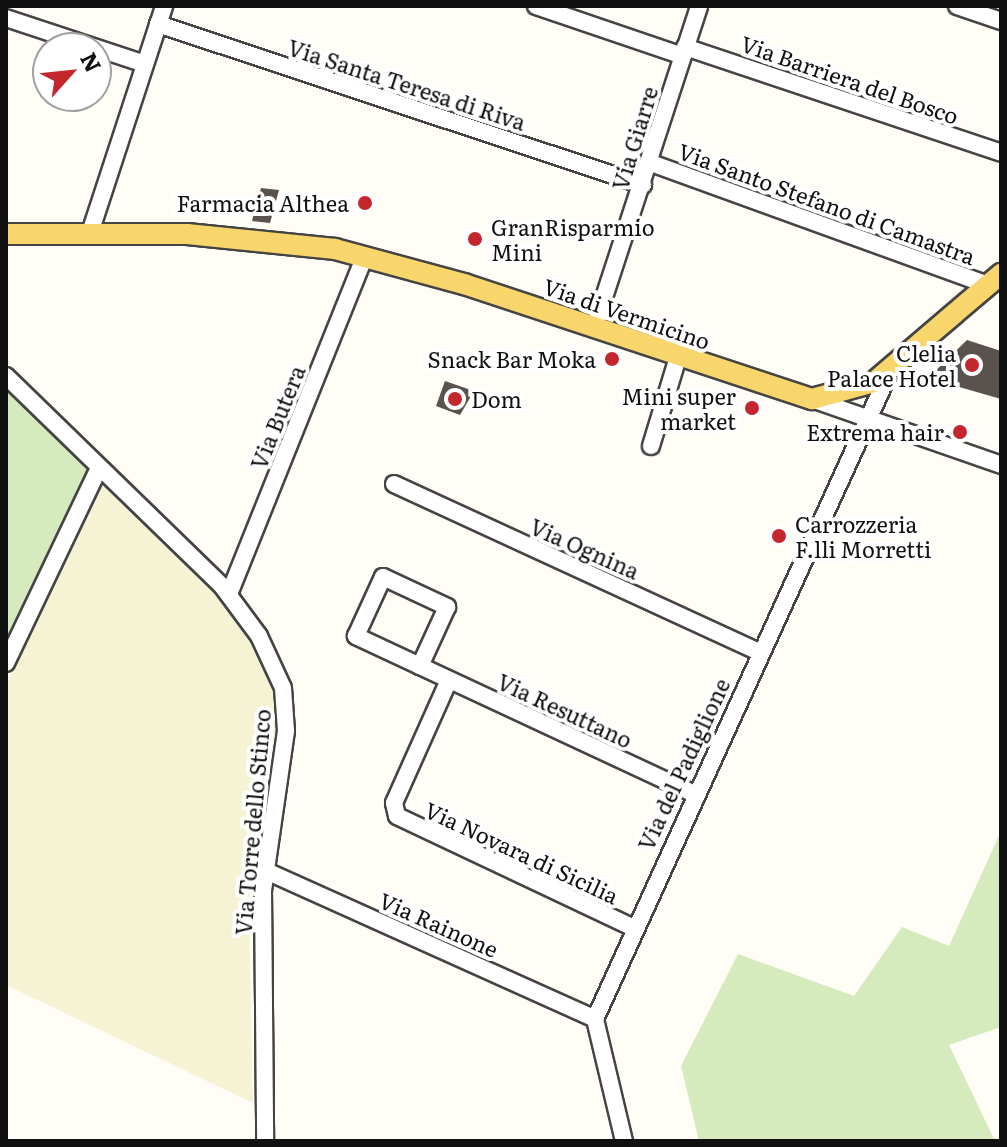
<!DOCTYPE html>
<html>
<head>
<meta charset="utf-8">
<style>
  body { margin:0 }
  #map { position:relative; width:1007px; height:1147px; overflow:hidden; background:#fffdf5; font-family:Literata,serif }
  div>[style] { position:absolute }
  .farmland>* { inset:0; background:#f6f3d4 }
  .green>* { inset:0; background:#d5ebbd }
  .building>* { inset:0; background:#5a524d }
  .roads { filter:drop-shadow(2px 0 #444) drop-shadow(-2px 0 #444) drop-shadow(0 2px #444) drop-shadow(0 -2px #444) }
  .minor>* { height:16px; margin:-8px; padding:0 8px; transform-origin:8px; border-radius:8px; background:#fff }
  .major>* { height:20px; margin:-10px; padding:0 10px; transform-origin:10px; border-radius:10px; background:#f9d66b }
  .dots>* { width:22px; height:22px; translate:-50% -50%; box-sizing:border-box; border:4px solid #fff; border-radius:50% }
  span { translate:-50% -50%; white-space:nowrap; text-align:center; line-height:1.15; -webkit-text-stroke:8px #fff; paint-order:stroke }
  .street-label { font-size:22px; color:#111 }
  .poi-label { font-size:22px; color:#111 }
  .right { translate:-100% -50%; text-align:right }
  .left { translate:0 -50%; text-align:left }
  .frame { position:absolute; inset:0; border:8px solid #111; pointer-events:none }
  .north { position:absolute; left:32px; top:32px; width:80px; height:80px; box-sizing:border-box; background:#fff; border:2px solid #a0a0a0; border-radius:50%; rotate:63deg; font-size:22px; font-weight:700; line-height:32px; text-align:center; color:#111 }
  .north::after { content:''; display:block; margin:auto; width:28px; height:36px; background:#c4262e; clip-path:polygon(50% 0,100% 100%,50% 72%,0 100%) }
</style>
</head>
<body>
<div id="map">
  <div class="farmland">
    <i style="clip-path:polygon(102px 479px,228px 604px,269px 673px,278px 710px,249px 904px,253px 1103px,6px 985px,6px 686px)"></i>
  </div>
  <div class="green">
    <i style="clip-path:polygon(6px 386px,95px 470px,6px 658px)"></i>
    <i style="clip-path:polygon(1001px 831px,1001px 1027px,949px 1045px,995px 1141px,699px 1141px,681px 1066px,738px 954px,854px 996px,902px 927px,949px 946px)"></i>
  </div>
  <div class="building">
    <i style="clip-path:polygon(261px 188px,279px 190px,270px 223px,252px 221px)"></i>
    <i style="clip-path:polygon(967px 340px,1001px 351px,1001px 399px,928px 378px)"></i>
    <i style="clip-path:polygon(445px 381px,474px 391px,460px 415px,436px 406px)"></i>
  </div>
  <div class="roads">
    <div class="minor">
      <i style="left:536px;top:6px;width:155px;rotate:18.8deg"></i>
      <i style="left:957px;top:6px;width:46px;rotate:18.8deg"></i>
      <i style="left:6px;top:18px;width:146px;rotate:18.3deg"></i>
      <i style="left:158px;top:24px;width:511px;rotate:18.36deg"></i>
      <i style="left:685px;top:47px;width:333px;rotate:18.5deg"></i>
      <i style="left:651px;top:163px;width:358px;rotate:19.9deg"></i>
      <i style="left:90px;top:233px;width:239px;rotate:-71.9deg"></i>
      <i style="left:594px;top:328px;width:339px;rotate:-71.9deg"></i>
      <i style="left:6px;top:376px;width:301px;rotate:44.2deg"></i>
      <i style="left:222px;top:586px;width:62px;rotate:53.5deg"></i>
      <i style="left:259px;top:636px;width:57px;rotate:65.2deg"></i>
      <i style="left:283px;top:688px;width:43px;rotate:86deg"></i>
      <i style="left:286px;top:731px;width:162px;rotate:98.2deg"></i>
      <i style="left:263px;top:891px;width:250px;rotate:89.5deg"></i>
      <i style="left:812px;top:399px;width:200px;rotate:19.2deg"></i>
      <i style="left:651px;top:446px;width:93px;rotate:-73.1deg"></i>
      <i style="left:394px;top:484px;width:403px;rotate:24.7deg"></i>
      <i style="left:383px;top:577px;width:71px;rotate:25.1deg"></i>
      <i style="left:447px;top:607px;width:65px;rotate:114.6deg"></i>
      <i style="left:420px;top:666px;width:71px;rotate:-154.9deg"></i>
      <i style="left:356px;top:636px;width:65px;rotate:-65.4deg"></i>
      <i style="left:229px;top:594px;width:364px;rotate:-68.1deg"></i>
      <i style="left:6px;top:663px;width:216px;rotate:-64.5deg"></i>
      <i style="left:420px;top:666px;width:300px;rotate:25deg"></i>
      <i style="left:449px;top:680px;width:135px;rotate:114.1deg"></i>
      <i style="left:394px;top:803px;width:13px;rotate:77deg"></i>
      <i style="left:397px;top:816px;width:262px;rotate:25.3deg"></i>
      <i style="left:264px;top:870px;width:363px;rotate:24.2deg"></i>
      <i style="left:624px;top:1141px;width:125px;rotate:-103.4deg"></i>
      <i style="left:595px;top:1019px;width:712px;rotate:-65.52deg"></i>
    </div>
    <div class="major">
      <i style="left:6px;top:234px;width:181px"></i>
      <i style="left:187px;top:234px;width:149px;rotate:5.8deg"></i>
      <i style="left:335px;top:249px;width:134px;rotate:15.2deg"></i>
      <i style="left:464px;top:284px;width:367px;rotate:18.3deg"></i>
      <i style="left:812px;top:399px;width:64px;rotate:-15.3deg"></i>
      <i style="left:874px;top:382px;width:167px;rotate:-40.4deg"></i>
    </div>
  </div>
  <div class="dots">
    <i style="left:365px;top:203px;background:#c4262e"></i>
    <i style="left:475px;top:239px;background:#c4262e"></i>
    <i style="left:612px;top:359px;background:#c4262e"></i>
    <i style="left:972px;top:365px;background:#c4262e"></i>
    <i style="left:455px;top:399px;background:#c4262e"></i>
    <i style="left:752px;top:408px;background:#c4262e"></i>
    <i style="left:960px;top:432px;background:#c4262e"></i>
    <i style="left:779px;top:536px;background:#c4262e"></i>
  </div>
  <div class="street-label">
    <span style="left:850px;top:79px;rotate:19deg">Via Barriera del Bosco</span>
    <span style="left:407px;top:84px;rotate:18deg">Via Santa Teresa di Riva</span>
    <span style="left:634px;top:138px;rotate:-73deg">Via Giarre</span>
    <span style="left:827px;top:203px;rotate:20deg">Via Santo Stefano di Camastra</span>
    <span style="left:627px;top:313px;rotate:19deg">Via di Vermicino</span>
    <span style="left:277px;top:417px;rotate:-68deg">Via Butera</span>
    <span style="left:585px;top:548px;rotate:24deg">Via Ognina</span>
    <span style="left:565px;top:710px;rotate:25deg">Via Resuttano</span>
    <span style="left:683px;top:764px;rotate:-65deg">Via del Padiglione</span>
    <span style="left:252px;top:822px;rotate:-85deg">Via Torre dello Stinco</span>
    <span style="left:522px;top:852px;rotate:25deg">Via Novara di Sicilia</span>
    <span style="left:439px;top:924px;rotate:24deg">Via Rainone</span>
  </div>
  <div class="poi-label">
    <span class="right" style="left:349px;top:203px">Farmacia Althea</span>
    <span class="left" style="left:491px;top:239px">GranRisparmio<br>Mini</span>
    <span class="right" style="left:956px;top:365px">Clelia<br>Palace Hotel</span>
    <span class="right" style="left:596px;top:359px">Snack Bar Moka</span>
    <span class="right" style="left:736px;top:408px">Mini super<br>market</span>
    <span class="left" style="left:471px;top:399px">Dom</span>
    <span class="right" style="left:944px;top:432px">Extrema hair</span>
    <span class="left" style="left:795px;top:536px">Carrozzeria<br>F.lli Morretti</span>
  </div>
  <div class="frame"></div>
  <div class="north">N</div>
</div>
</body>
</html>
